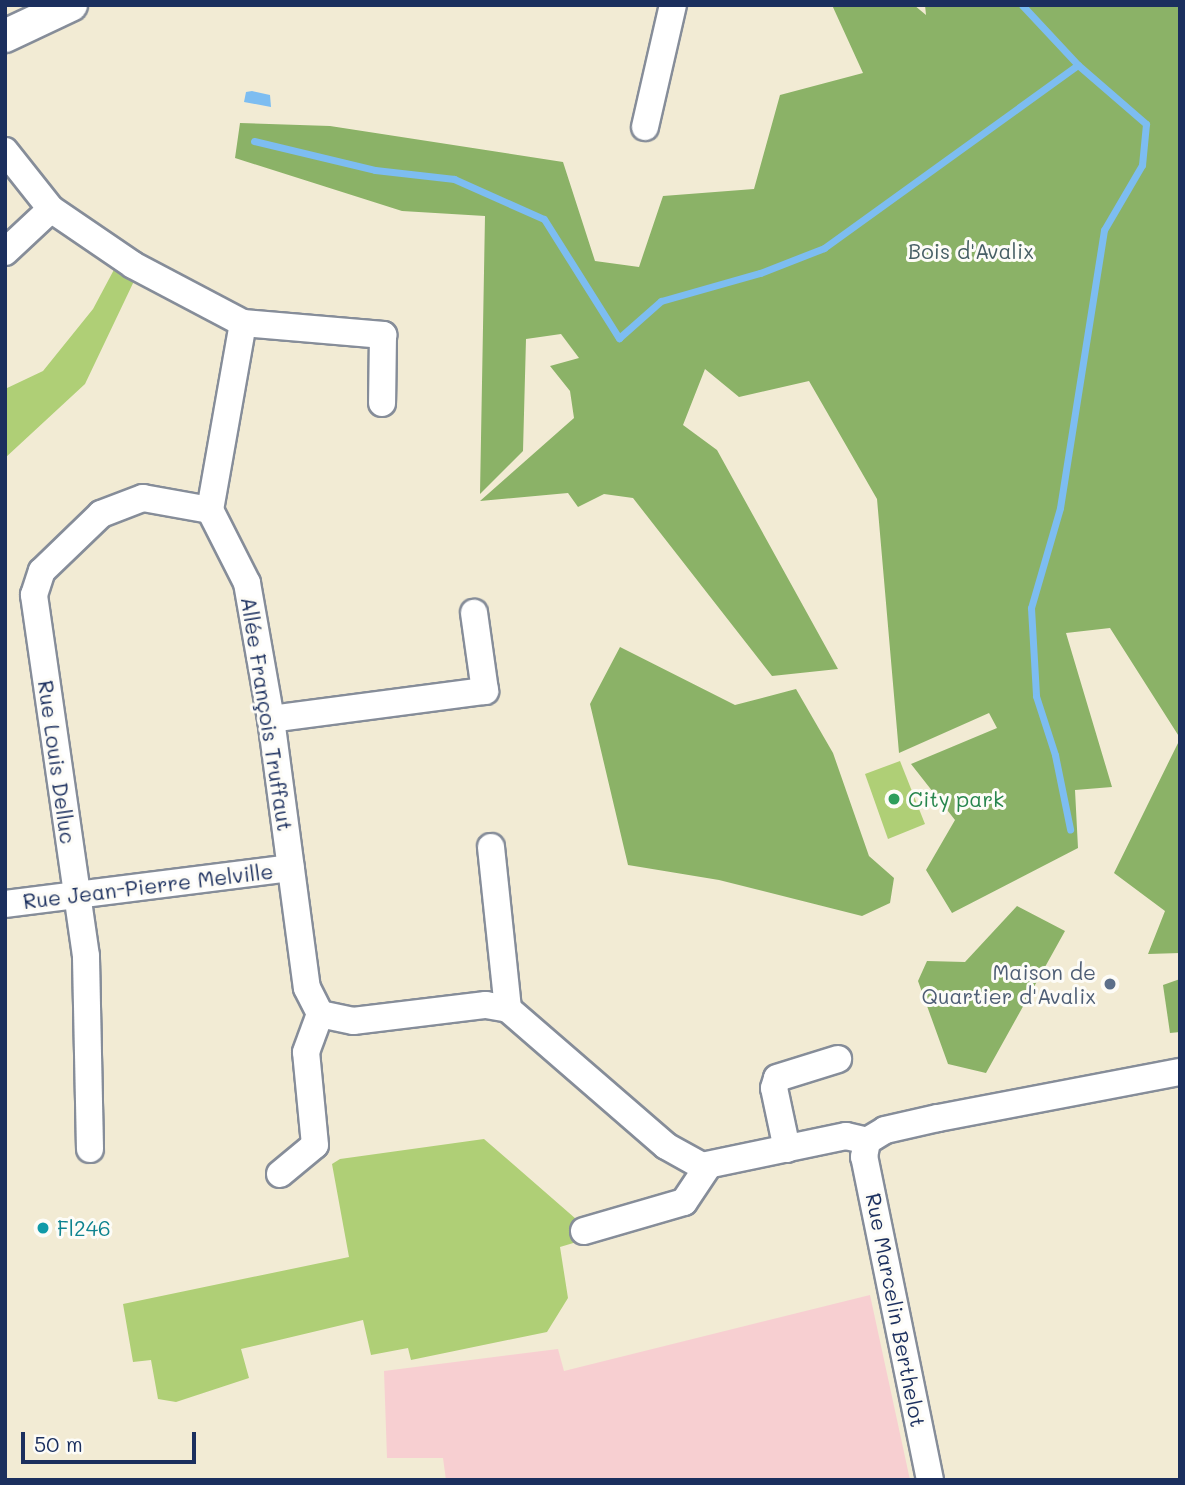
<!DOCTYPE html>
<html>
<head>
<meta charset="utf-8">
<style>
  body { margin:0 }
  #map { position:relative; width:1185px; height:1485px; overflow:hidden; background:#f2ebd4; font-family:Mali,sans-serif }
  div>[style] { position:absolute }
  .built>* { inset:0; background:#f7cfd1 }
  .green>* { inset:0; background:#afcf76 }
  .forest>* { inset:0; background:#8bb267 }
  .water>* { inset:0; background:#7dbdf1 }
  .stream>* { height:7px; margin:-3.5px; padding:0 3.5px; transform-origin:3.5px; border-radius:3.5px; background:#7dbdf1 }
  .roads { filter:drop-shadow(2px 0 #868d99) drop-shadow(-2px 0 #868d99) drop-shadow(0 2px #868d99) drop-shadow(0 -2px #868d99) }
  .minor>* { height:26px; margin:-13px; padding:0 13px; transform-origin:13px; border-radius:13px; background:#fff }
  .tertiary>* { height:32px; margin:-16px; padding:0 16px; transform-origin:16px; border-radius:16px; background:#fff }
  .dots>* { width:19px; height:19px; translate:-50% -50%; box-sizing:border-box; border:4px solid #fdfcf7; border-radius:50% }
  span { translate:-50% -50%; white-space:nowrap; text-align:center; line-height:1.15; -webkit-text-stroke:6px #fdfcf7; paint-order:stroke }
  .park-label { font-size:21px; color:#475f65 }
  .street-label { font-size:21px; color:#1b2f5e }
  .leisure-label { font-size:21px; color:#27864d }
  .left { translate:0 -50%; text-align:left }
  .service-label { font-size:21px; color:#4e5e75 }
  .right { translate:-100% -50%; text-align:right }
  .culture-label { font-size:21px; color:#0d838f }
  .frame { position:absolute; inset:0; border:7px solid #1b2f5e; pointer-events:none }
  .scale { position:absolute; left:21px; top:1432px; width:175px; height:32px; box-sizing:border-box; border:4px solid #1b2f5e; border-top:0; padding-left:9px; font-size:21px; line-height:24px; white-space:nowrap; color:#1b2f5e; -webkit-text-stroke:5px #fdfcf7; paint-order:stroke }
</style>
</head>
<body>
<div id="map">
  <div class="built">
    <i style="clip-path:polygon(870px 1295px,910px 1480px,446px 1480px,443px 1458px,387px 1458px,384px 1371px,558px 1349px,564px 1371px)"></i>
  </div>
  <div class="green">
    <i style="clip-path:polygon(117px 264px,135px 279px,85px 384px,5px 458px,5px 389px,43px 371px,93px 309px)"></i>
    <i style="clip-path:polygon(900px 761px,925px 824px,888px 839px,865px 774px)"></i>
    <i style="clip-path:polygon(484px 1139px,576px 1219px,580px 1241px,560px 1247px,568px 1298px,547px 1332px,411px 1360px,408px 1348px,371px 1355px,363px 1320px,241px 1349px,249px 1378px,176px 1402px,158px 1399px,151px 1360px,133px 1362px,123px 1304px,349px 1257px,332px 1164px,340px 1159px)"></i>
  </div>
  <div class="forest">
    <i style="clip-path:polygon(832px 5px,914px 5px,926px 15px,925px 5px,1180px 5px,1180px 738px,1110px 628px,1066px 633px,1112px 787px,1075px 790px,1078px 848px,952px 913px,926px 870px,955px 820px,911px 764px,997px 728px,989px 713px,899px 753px,877px 499px,809px 381px,739px 397px,705px 369px,683px 425px,717px 450px,838px 669px,772px 676px,633px 498px,604px 494px,578px 507px,568px 493px,480px 501px,574px 418px,570px 391px,550px 366px,579px 358px,561px 334px,526px 339px,523px 451px,480px 494px,485px 216px,402px 211px,235px 158px,240px 123px,330px 126px,563px 162px,595px 261px,639px 267px,663px 196px,754px 189px,780px 95px,863px 73px)"></i>
    <i style="clip-path:polygon(620px 647px,735px 705px,796px 689px,833px 753px,869px 856px,894px 878px,890px 903px,862px 916px,719px 880px,628px 865px,590px 704px)"></i>
    <i style="clip-path:polygon(1180px 739px,1180px 953px,1148px 954px,1165px 911px,1114px 873px)"></i>
    <i style="clip-path:polygon(1017px 906px,1065px 931px,986px 1073px,948px 1064px,918px 981px,927px 961px,965px 962px)"></i>
    <i style="clip-path:polygon(1180px 979px,1180px 1032px,1170px 1033px,1163px 985px)"></i>
  </div>
  <div class="water">
    <i style="clip-path:polygon(252px 91px,270px 95px,271px 107px,244px 102px,246px 92px)"></i>
  </div>
  <div class="stream">
    <i style="left:1022px;top:5px;width:82px;rotate:47deg"></i>
    <i style="left:254px;top:141px;width:124px;rotate:13.5deg"></i>
    <i style="left:375px;top:170px;width:80px;rotate:6.5deg"></i>
    <i style="left:454px;top:179px;width:98px;rotate:24deg"></i>
    <i style="left:544px;top:219px;width:141px;rotate:57.8deg"></i>
    <i style="left:619px;top:338px;width:56px;rotate:-41.4deg"></i>
    <i style="left:661px;top:301px;width:103px;rotate:-15.8deg"></i>
    <i style="left:760px;top:273px;width:69px;rotate:-21.3deg"></i>
    <i style="left:824px;top:248px;width:313px;rotate:-35.8deg"></i>
    <i style="left:1078px;top:65px;width:90px;rotate:40.9deg"></i>
    <i style="left:1146px;top:124px;width:41px;rotate:95.6deg"></i>
    <i style="left:1142px;top:165px;width:75px;rotate:120.3deg"></i>
    <i style="left:1104px;top:230px;width:281px;rotate:99deg"></i>
    <i style="left:1060px;top:508px;width:104px;rotate:106.2deg"></i>
    <i style="left:1031px;top:608px;width:88px;rotate:86.7deg"></i>
    <i style="left:1036px;top:696px;width:62px;rotate:72.1deg"></i>
    <i style="left:1055px;top:755px;width:76px;rotate:78.5deg"></i>
  </div>
  <div class="roads">
    <div class="minor">
      <i style="left:645px;top:127px;width:125px;rotate:-77.1deg"></i>
      <i style="left:5px;top:151px;width:74px;rotate:51.6deg"></i>
      <i style="left:51px;top:209px;width:99px;rotate:34.3deg"></i>
      <i style="left:133px;top:265px;width:124px;rotate:27.8deg"></i>
      <i style="left:243px;top:323px;width:190px;rotate:100deg"></i>
      <i style="left:210px;top:510px;width:82px;rotate:63.1deg"></i>
      <i style="left:247px;top:583px;width:138px;rotate:80deg"></i>
      <i style="left:271px;top:719px;width:271px;rotate:82.4deg"></i>
      <i style="left:307px;top:988px;width:29px;rotate:63deg"></i>
      <i style="left:320px;top:1014px;width:34px;rotate:12deg"></i>
      <i style="left:353px;top:1021px;width:134px;rotate:-6.9deg"></i>
      <i style="left:486px;top:1005px;width:22px;rotate:10deg"></i>
      <i style="left:508px;top:1009px;width:209px;rotate:40.9deg"></i>
      <i style="left:666px;top:1146px;width:41px;rotate:29.1deg"></i>
      <i style="left:702px;top:1166px;width:147px;rotate:-11.8deg"></i>
      <i style="left:846px;top:1136px;width:22px;rotate:13deg"></i>
      <i style="left:5px;top:252px;width:63px;rotate:-43.1deg"></i>
      <i style="left:243px;top:323px;width:141px;rotate:4.9deg"></i>
      <i style="left:383px;top:335px;width:68px;rotate:90.8deg"></i>
      <i style="left:271px;top:719px;width:216px;rotate:-7.5deg"></i>
      <i style="left:485px;top:691px;width:79px;rotate:-98deg"></i>
      <i style="left:491px;top:847px;width:163px;rotate:84deg"></i>
      <i style="left:5px;top:904px;width:288px;rotate:-7.2deg"></i>
      <i style="left:90px;top:1149px;width:193px;rotate:-91.2deg"></i>
      <i style="left:86px;top:956px;width:365px;rotate:-98.2deg"></i>
      <i style="left:34px;top:595px;width:25px;rotate:-72deg"></i>
      <i style="left:42px;top:571px;width:82px;rotate:-44deg"></i>
      <i style="left:101px;top:514px;width:45px;rotate:-20.9deg"></i>
      <i style="left:143px;top:498px;width:68px;rotate:10.2deg"></i>
      <i style="left:787px;top:1149px;width:62px;rotate:-102deg"></i>
      <i style="left:774px;top:1088px;width:10px;rotate:-73deg"></i>
      <i style="left:777px;top:1078px;width:64px;rotate:-17.3deg"></i>
      <i style="left:280px;top:1174px;width:45px;rotate:-39.6deg"></i>
      <i style="left:315px;top:1145px;width:93px;rotate:-95.5deg"></i>
      <i style="left:306px;top:1052px;width:40px;rotate:-69.8deg"></i>
      <i style="left:584px;top:1231px;width:104px;rotate:-16.2deg"></i>
      <i style="left:684px;top:1202px;width:43px;rotate:-56.3deg"></i>
      <i style="left:930px;top:1480px;width:330px;rotate:-101.5deg"></i>
      <i style="left:864px;top:1157px;width:16px;rotate:-79deg"></i>
      <i style="left:867px;top:1141px;width:21px;rotate:-31deg"></i>
      <i style="left:885px;top:1130px;width:54px;rotate:-12.8deg"></i>
      <i style="left:938px;top:1118px;width:246px;rotate:-10.8deg"></i>
    </div>
    <div class="tertiary">
      <i style="left:5px;top:36px;width:73px;rotate:-25.2deg"></i>
    </div>
  </div>
  <div class="dots">
    <i style="left:894px;top:799px;background:#2e9e5b"></i>
    <i style="left:1110px;top:984px;background:#5c6f8a"></i>
    <i style="left:43px;top:1228px;background:#0f9aa8"></i>
  </div>
  <div class="park-label">
    <span style="left:971px;top:251px">Bois d'Avalix</span>
  </div>
  <div class="street-label">
    <span style="left:267px;top:714px;rotate:81deg">Allée François Truffaut</span>
    <span style="left:57px;top:762px;rotate:82deg">Rue Louis Delluc</span>
    <span style="left:148px;top:886px;rotate:-7deg">Rue Jean-Pierre Melville</span>
    <span style="left:896px;top:1310px;rotate:79deg">Rue Marcelin Berthelot</span>
  </div>
  <div class="leisure-label">
    <span class="left" style="left:908px;top:799px">City park</span>
  </div>
  <div class="service-label">
    <span class="right" style="left:1096px;top:984px">Maison de<br>Quartier d'Avalix</span>
  </div>
  <div class="culture-label">
    <span class="left" style="left:57px;top:1228px">Fl246</span>
  </div>
  <div class="frame"></div>
  <div class="scale">50 m</div>
</div>
</body>
</html>
